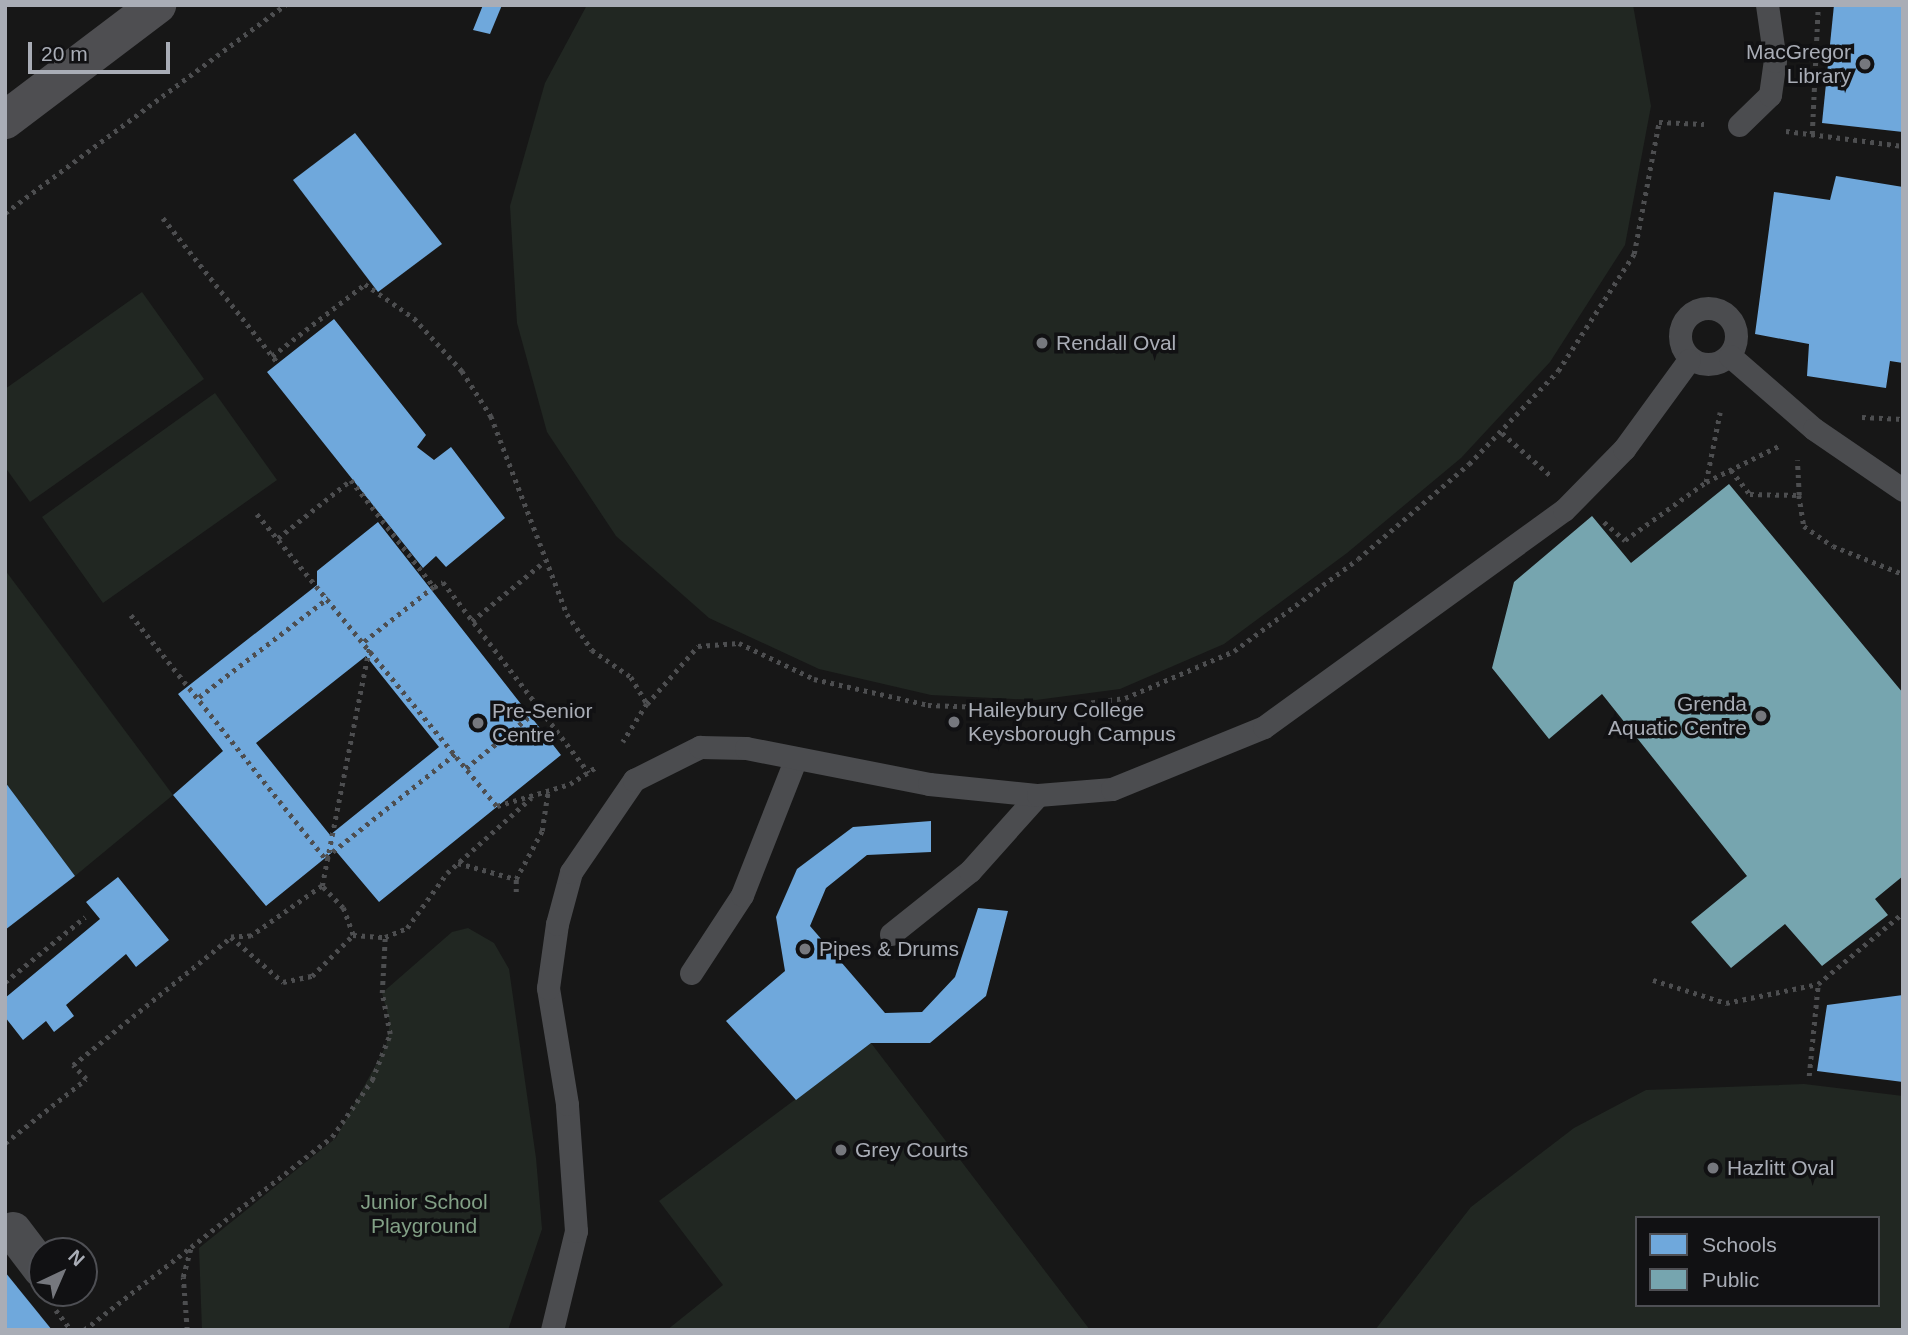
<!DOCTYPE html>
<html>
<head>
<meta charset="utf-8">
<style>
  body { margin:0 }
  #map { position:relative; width:1908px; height:1335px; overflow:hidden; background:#171717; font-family:Arial,sans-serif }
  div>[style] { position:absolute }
  .green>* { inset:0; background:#212722 }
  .schools>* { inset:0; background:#6fa8dc }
  .public>* { inset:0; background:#76a5af }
  .path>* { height:4.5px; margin-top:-2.25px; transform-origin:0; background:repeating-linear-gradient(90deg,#4d4e50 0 3.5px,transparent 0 8.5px) }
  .service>* { height:23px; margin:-11.5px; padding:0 11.5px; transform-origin:11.5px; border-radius:11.5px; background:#4b4c4f }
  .service>.ring { margin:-11.5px; padding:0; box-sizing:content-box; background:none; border:23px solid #4b4c4f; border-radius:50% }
  .minor>* { height:38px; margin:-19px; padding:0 19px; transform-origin:19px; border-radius:19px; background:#4b4c4f }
  .trunk>* { height:38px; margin:-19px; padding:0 19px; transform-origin:19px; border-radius:19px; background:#4e4e51 }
  .dots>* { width:19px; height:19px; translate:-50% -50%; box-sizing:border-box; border:4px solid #111113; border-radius:50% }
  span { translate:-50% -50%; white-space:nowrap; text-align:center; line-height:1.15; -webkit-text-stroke:7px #111113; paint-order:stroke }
  .poi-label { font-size:21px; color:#a9adb6 }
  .right { translate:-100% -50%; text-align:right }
  .left { translate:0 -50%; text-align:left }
  .park-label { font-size:21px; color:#82a086 }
  .frame { position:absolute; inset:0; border:7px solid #a9adb6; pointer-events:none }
  .legend { position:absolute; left:1635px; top:1216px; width:245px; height:91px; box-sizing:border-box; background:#111113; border:2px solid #4e4f54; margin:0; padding:9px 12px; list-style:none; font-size:21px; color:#a9adb6 }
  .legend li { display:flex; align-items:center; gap:14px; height:35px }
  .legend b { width:35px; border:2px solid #4e4f54 }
  .north { position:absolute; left:28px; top:1237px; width:70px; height:70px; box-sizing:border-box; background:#111113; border:2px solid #4e4f54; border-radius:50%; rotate:44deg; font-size:19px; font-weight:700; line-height:28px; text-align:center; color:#a9adb6 }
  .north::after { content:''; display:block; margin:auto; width:24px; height:32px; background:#76787e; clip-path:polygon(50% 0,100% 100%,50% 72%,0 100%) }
  .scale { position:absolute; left:28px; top:42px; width:142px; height:32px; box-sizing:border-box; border:4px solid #a9adb6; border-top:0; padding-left:9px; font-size:21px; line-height:24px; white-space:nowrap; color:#a9adb6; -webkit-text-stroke:5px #111113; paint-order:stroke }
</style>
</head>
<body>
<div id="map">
  <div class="green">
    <i style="clip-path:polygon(587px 5px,1633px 5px,1651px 106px,1625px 245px,1550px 362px,1461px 458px,1347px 553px,1224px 644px,1120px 689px,1036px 700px,931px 695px,819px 669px,709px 618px,616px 536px,547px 432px,517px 323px,510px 206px,545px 83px)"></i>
    <i style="clip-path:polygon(142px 292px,204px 379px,30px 502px,5px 467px,5px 389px)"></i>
    <i style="clip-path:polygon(215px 393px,277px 480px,103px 603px,42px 517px)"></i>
    <i style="clip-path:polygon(5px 570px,173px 795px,75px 876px,5px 782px)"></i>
    <i style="clip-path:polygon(468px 928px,494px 943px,509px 969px,536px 1158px,542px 1229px,508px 1330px,202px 1330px,199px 1248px,336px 1138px,386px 1046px,390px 1023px,382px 993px,452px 932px)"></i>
    <i style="clip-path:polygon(871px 1043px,1090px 1330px,667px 1330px,723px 1285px,659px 1201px)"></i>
    <i style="clip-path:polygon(evenodd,1804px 1084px,1903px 1096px,1903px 1330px,1375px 1330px,1471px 1207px,1574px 1128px,1646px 1090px,1804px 1084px,1637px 1218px,1878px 1218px,1878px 1305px,1637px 1305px,1637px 1218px)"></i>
  </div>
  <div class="schools">
    <i style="clip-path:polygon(483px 5px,502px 5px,490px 34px,473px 30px)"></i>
    <i style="clip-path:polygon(1834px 5px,1903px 5px,1903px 132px,1822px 123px)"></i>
    <i style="clip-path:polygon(355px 133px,442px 244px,378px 292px,293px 180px)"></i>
    <i style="clip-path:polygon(1836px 176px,1903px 187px,1903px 363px,1890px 361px,1886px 388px,1807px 376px,1809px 344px,1755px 334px,1774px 192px,1830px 200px)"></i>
    <i style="clip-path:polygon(334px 319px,426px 435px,417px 447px,434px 460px,451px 447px,505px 518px,446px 567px,436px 556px,423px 568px,267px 372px)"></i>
    <i style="clip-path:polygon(evenodd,378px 522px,561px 755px,379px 902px,335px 850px,266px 906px,173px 795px,223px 751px,178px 694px,317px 585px,317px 571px,378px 522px,366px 656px,439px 747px,330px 835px,256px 743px,366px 656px)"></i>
    <i style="clip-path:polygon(5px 782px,75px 876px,5px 930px)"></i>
    <i style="clip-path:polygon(931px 821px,931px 852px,867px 855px,826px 888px,810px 926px,885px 1013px,922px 1012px,955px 977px,978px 908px,1008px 911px,986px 996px,930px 1043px,871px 1043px,796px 1100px,726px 1021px,785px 971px,776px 917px,797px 869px,853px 827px)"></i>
    <i style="clip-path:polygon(118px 877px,169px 940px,136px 967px,126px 954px,66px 1005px,74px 1016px,54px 1032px,46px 1021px,23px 1040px,5px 1017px,5px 998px,100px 919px,86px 902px)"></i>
    <i style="clip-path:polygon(1903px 995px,1903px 1082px,1817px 1071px,1827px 1005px)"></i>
    <i style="clip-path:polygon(5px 1272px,52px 1330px,5px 1330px)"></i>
  </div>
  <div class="public">
    <i style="clip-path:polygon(1729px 484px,1903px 693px,1903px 876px,1875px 899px,1888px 915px,1822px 966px,1785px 924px,1731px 968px,1691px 922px,1747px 876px,1602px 694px,1549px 739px,1492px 668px,1514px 582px,1592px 516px,1631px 563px)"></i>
  </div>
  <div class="path">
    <i style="left:1786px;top:131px;width:118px;rotate:7.3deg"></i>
    <i style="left:1812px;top:134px;width:129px;rotate:-87.3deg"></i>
    <i style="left:5px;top:213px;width:349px;rotate:-36.6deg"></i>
    <i style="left:163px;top:218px;width:185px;rotate:51.6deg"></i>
    <i style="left:272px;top:356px;width:118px;rotate:-37.7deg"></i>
    <i style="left:365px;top:284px;width:60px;rotate:34.8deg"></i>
    <i style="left:414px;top:318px;width:72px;rotate:47.8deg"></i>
    <i style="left:462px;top:371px;width:54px;rotate:57.2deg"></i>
    <i style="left:491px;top:416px;width:212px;rotate:69deg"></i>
    <i style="left:567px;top:614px;width:44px;rotate:55.2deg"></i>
    <i style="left:592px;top:650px;width:47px;rotate:34.7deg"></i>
    <i style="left:631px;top:677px;width:31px;rotate:59deg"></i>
    <i style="left:647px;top:704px;width:45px;rotate:122.3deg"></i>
    <i style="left:1862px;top:417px;width:41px;rotate:2.8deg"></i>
    <i style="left:1502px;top:433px;width:64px;rotate:41.2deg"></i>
    <i style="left:1731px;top:470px;width:31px;rotate:52deg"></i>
    <i style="left:1750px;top:494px;width:49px;rotate:1.2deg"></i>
    <i style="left:1799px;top:495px;width:35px;rotate:-93deg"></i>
    <i style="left:1706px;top:482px;width:71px;rotate:-78.7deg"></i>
    <i style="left:1799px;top:495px;width:31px;rotate:81deg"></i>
    <i style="left:1804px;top:526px;width:35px;rotate:35deg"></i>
    <i style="left:1833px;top:546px;width:75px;rotate:21.8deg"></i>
    <i style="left:257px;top:514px;width:378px;rotate:50.6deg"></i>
    <i style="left:497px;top:806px;width:76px;rotate:-16.8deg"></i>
    <i style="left:570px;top:784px;width:31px;rotate:-33deg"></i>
    <i style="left:1604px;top:522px;width:28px;rotate:41deg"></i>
    <i style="left:1625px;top:540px;width:100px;rotate:-35.6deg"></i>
    <i style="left:1706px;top:482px;width:81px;rotate:-26.3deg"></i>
    <i style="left:278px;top:538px;width:93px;rotate:-38.5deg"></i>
    <i style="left:351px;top:480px;width:135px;rotate:52.2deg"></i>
    <i style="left:434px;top:587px;width:89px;rotate:141.8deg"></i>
    <i style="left:434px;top:587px;width:10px;rotate:-29deg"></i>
    <i style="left:443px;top:582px;width:240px;rotate:52.6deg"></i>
    <i style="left:131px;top:615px;width:311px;rotate:51.4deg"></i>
    <i style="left:472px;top:621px;width:94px;rotate:-39.4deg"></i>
    <i style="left:199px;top:697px;width:163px;rotate:-37.5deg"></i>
    <i style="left:647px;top:704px;width:77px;rotate:-48.7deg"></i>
    <i style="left:698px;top:646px;width:41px;rotate:-4.2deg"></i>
    <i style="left:739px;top:643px;width:83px;rotate:25.6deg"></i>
    <i style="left:814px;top:679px;width:117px;rotate:12.8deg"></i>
    <i style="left:928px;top:705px;width:113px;rotate:2deg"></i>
    <i style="left:1041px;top:709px;width:85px;rotate:-7.5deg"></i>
    <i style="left:1125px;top:698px;width:119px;rotate:-23.3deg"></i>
    <i style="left:1234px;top:651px;width:154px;rotate:-36.6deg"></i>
    <i style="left:1358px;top:559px;width:146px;rotate:-40.6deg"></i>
    <i style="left:1469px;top:464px;width:129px;rotate:-46.3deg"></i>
    <i style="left:1558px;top:371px;width:140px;rotate:-57deg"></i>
    <i style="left:1634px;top:254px;width:134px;rotate:-79.3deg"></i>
    <i style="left:1659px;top:122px;width:45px;rotate:2.5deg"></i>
    <i style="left:466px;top:768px;width:95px;rotate:-39deg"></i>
    <i style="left:326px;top:857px;width:165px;rotate:-38.6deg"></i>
    <i style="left:458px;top:863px;width:60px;rotate:15.4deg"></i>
    <i style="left:516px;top:879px;width:55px;rotate:-61.6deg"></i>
    <i style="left:542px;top:831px;width:40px;rotate:-81.5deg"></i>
    <i style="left:322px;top:886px;width:243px;rotate:-78.8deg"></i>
    <i style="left:516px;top:892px;width:13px;rotate:-90deg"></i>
    <i style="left:353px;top:935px;width:29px;rotate:-110deg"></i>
    <i style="left:343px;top:908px;width:30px;rotate:-134deg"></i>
    <i style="left:322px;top:886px;width:87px;rotate:144.8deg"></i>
    <i style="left:251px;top:936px;width:20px;rotate:177deg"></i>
    <i style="left:231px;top:937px;width:69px;rotate:40.9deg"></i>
    <i style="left:283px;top:982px;width:30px;rotate:-12deg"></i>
    <i style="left:312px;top:976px;width:58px;rotate:-45deg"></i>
    <i style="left:353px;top:935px;width:32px;rotate:4deg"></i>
    <i style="left:385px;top:937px;width:24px;rotate:-22deg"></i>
    <i style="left:407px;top:928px;width:68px;rotate:-54deg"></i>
    <i style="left:447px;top:873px;width:113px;rotate:-41.8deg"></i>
    <i style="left:1653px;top:980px;width:77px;rotate:17.5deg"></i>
    <i style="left:1726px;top:1003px;width:94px;rotate:-11.7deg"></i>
    <i style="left:1818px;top:984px;width:111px;rotate:-39.9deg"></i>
    <i style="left:5px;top:982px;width:103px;rotate:-39.1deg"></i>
    <i style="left:1809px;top:1076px;width:92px;rotate:-84.4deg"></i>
    <i style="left:5px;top:1143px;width:103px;rotate:-38.3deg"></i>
    <i style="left:86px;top:1079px;width:19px;rotate:-133deg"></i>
    <i style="left:73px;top:1065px;width:203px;rotate:-39deg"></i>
    <i style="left:56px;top:1310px;width:25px;rotate:53deg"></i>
    <i style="left:84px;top:1330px;width:135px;rotate:-37.8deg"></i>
    <i style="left:187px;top:1330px;width:53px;rotate:-94.3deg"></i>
    <i style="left:183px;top:1277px;width:31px;rotate:-75deg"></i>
    <i style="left:191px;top:1247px;width:179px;rotate:-38deg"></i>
    <i style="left:332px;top:1137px;width:70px;rotate:-54.9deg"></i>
    <i style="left:372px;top:1080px;width:49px;rotate:-68.6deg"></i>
    <i style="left:390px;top:1034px;width:42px;rotate:-101deg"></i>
    <i style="left:382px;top:993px;width:56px;rotate:-86.9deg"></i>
  </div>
  <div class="service">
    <i style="left:1739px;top:125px;width:43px;rotate:-44.1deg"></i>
    <i style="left:1770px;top:95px;width:34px;rotate:-82deg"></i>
    <i style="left:1775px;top:61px;width:57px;rotate:-98.1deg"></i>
    <i class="ring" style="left:1680px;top:308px;width:33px;height:33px"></i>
    <i style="left:1730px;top:356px;width:111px;rotate:41deg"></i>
    <i style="left:1814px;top:429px;width:108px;rotate:34.4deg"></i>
    <i style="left:891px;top:934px;width:101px;rotate:-38.6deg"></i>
    <i style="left:970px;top:871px;width:102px;rotate:-48.2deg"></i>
    <i style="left:691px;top:973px;width:93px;rotate:-56.8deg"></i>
    <i style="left:742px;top:895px;width:147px;rotate:-68.5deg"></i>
    <i style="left:552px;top:1330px;width:102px;rotate:-76.4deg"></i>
    <i style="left:576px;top:1231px;width:127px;rotate:-94.1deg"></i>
    <i style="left:567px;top:1104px;width:118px;rotate:-99.3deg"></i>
    <i style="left:548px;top:988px;width:65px;rotate:-82deg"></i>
    <i style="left:557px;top:924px;width:54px;rotate:-74.9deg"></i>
    <i style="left:571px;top:872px;width:112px;rotate:-55.6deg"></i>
    <i style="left:634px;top:780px;width:74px;rotate:-26.6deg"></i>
    <i style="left:700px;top:747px;width:46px;rotate:1.2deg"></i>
    <i style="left:746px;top:748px;width:187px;rotate:11.1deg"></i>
    <i style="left:929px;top:784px;width:110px;rotate:5.8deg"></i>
    <i style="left:1038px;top:795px;width:74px;rotate:-4.6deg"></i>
    <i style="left:1112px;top:789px;width:164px;rotate:-22.2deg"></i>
    <i style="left:1264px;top:727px;width:370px;rotate:-35.9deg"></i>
    <i style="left:1564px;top:510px;width:86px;rotate:-45.5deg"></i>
    <i style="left:1624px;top:449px;width:110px;rotate:-53.9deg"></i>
  </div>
  <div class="minor">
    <i style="left:13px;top:1231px;width:48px;rotate:52.7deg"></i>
  </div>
  <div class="trunk">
    <i style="left:5px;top:120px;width:191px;rotate:-37.1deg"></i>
  </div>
  <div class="dots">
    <i style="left:1865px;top:64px;background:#76787e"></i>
    <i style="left:1042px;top:343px;background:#76787e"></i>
    <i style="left:1761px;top:716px;background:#76787e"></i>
    <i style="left:954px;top:722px;background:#76787e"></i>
    <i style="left:478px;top:723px;background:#76787e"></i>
    <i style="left:805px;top:949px;background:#76787e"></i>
    <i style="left:841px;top:1150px;background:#76787e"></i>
    <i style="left:1713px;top:1168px;background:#76787e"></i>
  </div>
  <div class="poi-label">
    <span class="right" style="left:1851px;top:64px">MacGregor<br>Library</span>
    <span class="left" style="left:1056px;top:343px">Rendall Oval</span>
    <span class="right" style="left:1747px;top:716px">Grenda<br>Aquatic Centre</span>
    <span class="left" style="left:968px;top:722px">Haileybury College<br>Keysborough Campus</span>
    <span class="left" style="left:492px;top:723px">Pre-Senior<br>Centre</span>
    <span class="left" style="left:819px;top:949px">Pipes &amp; Drums</span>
    <span class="left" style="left:855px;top:1150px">Grey Courts</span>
    <span class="left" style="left:1727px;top:1168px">Hazlitt Oval</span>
  </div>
  <div class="park-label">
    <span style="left:424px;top:1214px">Junior School<br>Playground</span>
  </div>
  <div class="frame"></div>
  <ul class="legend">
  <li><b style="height:19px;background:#6fa8dc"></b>Schools</li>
  <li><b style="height:19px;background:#76a5af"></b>Public</li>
  </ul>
  <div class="north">N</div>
  <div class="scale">20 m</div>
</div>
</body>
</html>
